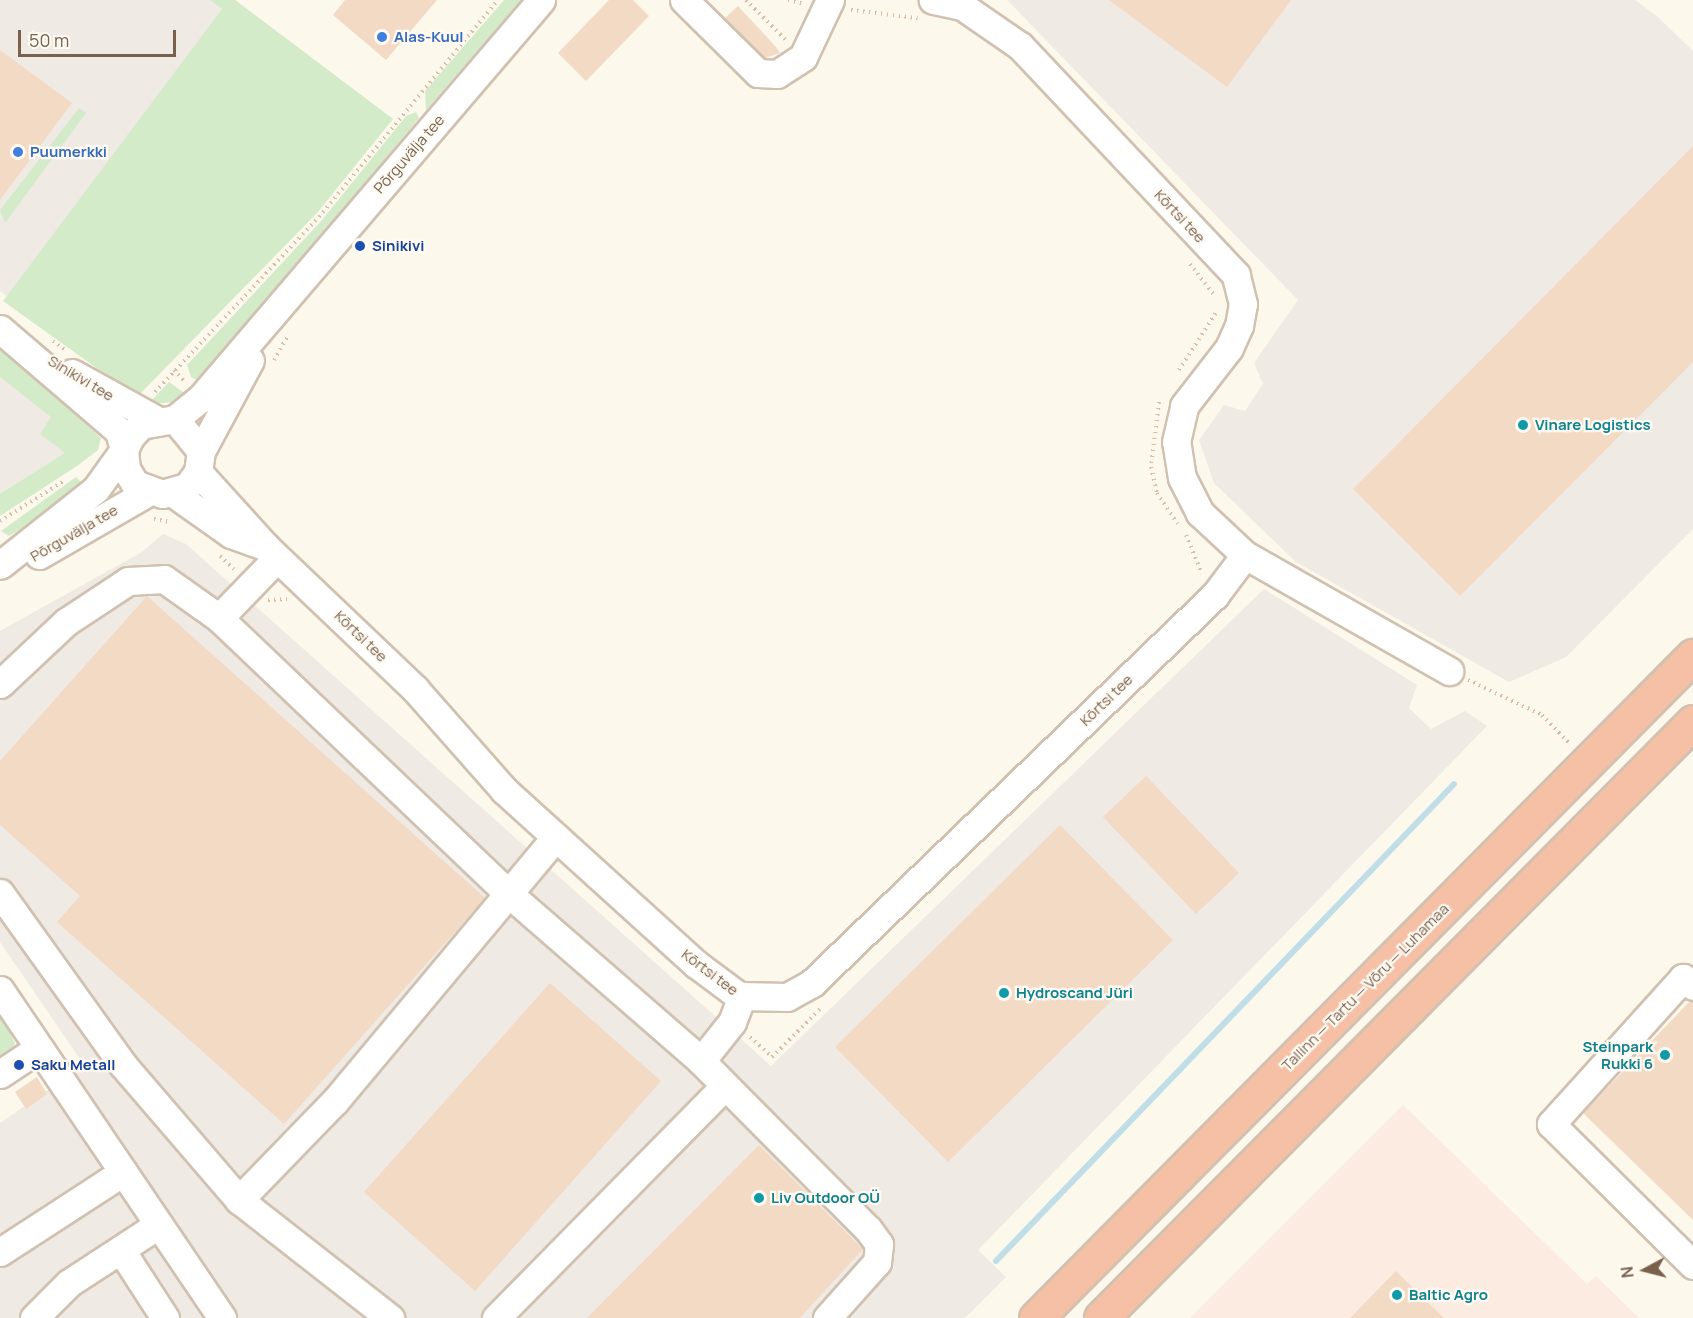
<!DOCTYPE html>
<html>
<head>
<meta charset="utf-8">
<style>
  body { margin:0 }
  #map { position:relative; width:1693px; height:1318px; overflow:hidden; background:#fdf8ec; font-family:Manrope,sans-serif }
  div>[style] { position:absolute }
  .commercial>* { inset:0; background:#fcebe0 }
  .industrial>* { inset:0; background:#efeae4 }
  .green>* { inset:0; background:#d4ebca }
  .stream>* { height:6px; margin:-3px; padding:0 3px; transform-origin:3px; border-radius:3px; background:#c0dee7 }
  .building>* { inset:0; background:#f2dac4 }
  .path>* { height:4px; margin-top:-2px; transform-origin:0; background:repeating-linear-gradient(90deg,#d8bda6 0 1.5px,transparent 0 6px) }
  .roads { filter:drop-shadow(2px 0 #d0c1b0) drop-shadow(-2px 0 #d0c1b0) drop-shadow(0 2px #d0c1b0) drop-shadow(0 -2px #d0c1b0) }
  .minor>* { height:27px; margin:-13.5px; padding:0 13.5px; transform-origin:13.5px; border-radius:13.5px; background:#fff }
  .highway>* { height:33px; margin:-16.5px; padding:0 16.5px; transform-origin:16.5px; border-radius:16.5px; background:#f5c0a5 }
  .dots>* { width:16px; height:16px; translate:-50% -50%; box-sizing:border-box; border:3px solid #fffbf3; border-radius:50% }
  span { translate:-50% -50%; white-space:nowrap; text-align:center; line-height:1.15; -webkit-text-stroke:4.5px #fffbf3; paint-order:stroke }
  .shop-label { font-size:15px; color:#366cbe; font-weight:700 }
  .left { translate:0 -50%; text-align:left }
  .street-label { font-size:15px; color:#79614e }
  .transit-label { font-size:15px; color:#164399; font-weight:700 }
  .culture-label { font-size:15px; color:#0d838f; font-weight:700 }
  .right { translate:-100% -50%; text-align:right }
  .north { position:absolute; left:1615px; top:1240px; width:60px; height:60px; -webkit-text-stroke:4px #fffbf3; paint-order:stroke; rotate:263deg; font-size:16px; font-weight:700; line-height:24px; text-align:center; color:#79614e }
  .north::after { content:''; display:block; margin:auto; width:21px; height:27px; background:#79614e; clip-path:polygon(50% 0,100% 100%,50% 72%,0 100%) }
  .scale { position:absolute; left:18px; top:30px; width:158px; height:27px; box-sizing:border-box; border:3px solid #79614e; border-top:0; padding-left:8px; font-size:18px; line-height:21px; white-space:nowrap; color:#79614e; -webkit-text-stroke:4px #fffbf3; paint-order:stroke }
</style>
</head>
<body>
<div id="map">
  <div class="commercial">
    <i style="clip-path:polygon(1403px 1105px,1587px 1284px,1596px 1276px,1639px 1318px,1190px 1318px)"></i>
  </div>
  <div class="industrial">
    <i style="clip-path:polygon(0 0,235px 0,393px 119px,135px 393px,0 291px)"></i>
    <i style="clip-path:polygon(1007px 0,1635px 0,1658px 17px,1693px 51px,1693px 529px,1566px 657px,1509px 682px,1296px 562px,1214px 483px,1199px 440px,1224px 405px,1245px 411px,1263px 384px,1254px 363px,1298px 300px)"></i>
    <i style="clip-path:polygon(0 364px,69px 415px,73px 458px,0 508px)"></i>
    <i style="clip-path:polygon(163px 534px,186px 544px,771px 1066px,1264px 589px,1417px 685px,1409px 708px,1431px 729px,1465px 711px,1487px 726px,978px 1250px,1006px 1277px,965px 1318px,0 1318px,0 1123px,84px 1065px,0 942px,0 631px,142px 552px)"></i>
  </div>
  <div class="green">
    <i style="clip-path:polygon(210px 0,235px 0,393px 119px,317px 213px,137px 397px,3px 301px,222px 9px)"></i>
    <i style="clip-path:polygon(504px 0,521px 0,426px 110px,425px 91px)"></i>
    <i style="clip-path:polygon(79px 108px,86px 113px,5px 223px,0 210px)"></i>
    <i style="clip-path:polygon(416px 112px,419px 118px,199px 381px,191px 377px,187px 365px,322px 220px,406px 116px)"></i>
    <i style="clip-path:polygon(0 344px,101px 438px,98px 450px,77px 466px,0 516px,0 494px,65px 453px,40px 434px,51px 417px,0 377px)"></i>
    <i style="clip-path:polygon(169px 382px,187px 395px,177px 402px,148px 404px)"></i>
    <i style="clip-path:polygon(76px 477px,87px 488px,75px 498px,9px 536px,1px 531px)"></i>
    <i style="clip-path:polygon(0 1012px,15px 1043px,13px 1052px,0 1058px)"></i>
  </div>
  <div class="stream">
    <i style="left:996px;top:1261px;width:661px;rotate:-46.16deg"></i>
  </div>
  <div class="building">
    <i style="clip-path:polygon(345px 0,437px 0,386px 60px,333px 15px)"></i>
    <i style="clip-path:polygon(609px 0,633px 0,649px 16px,586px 81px,558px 53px)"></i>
    <i style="clip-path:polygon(1109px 0,1291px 0,1227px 87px)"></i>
    <i style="clip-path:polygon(738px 6px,776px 47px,780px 53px,765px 58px,725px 18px)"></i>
    <i style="clip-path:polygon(0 50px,72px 103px,0 200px)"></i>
    <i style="clip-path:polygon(1693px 146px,1693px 362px,1460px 596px,1353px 489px)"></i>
    <i style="clip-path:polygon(147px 596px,485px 898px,284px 1124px,57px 922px,80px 896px,0 825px,0 761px)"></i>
    <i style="clip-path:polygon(1146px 776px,1239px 873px,1196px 914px,1103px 817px)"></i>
    <i style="clip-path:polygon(1060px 825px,1173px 940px,948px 1162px,835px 1047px)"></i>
    <i style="clip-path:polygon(550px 983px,661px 1081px,475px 1291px,364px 1192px)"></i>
    <i style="clip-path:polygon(1690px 1001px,1693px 1001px,1693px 1220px,1583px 1113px)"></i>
    <i style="clip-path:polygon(37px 1077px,47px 1094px,26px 1109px,15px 1092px)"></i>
    <i style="clip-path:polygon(759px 1145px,863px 1249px,800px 1318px,587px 1318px)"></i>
    <i style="clip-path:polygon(1396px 1271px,1444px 1318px,1350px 1318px)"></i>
  </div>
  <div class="path">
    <i style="left:746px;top:0;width:57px;rotate:45deg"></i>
    <i style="left:788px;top:0;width:17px;rotate:13deg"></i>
    <i style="left:851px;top:10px;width:67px;rotate:6.8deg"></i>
    <i style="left:1190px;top:264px;width:41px;rotate:52deg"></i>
    <i style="left:53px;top:341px;width:17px;rotate:36deg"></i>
    <i style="left:274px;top:360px;width:28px;rotate:-60deg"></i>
    <i style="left:174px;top:370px;width:18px;rotate:47deg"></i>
    <i style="left:1179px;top:370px;width:70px;rotate:-57.2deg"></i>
    <i style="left:155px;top:392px;width:240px;rotate:-46.9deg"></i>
    <i style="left:319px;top:217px;width:281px;rotate:-50.5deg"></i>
    <i style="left:1159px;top:402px;width:65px;rotate:97deg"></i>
    <i style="left:1151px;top:467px;width:27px;rotate:77deg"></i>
    <i style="left:1157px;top:493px;width:37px;rotate:56deg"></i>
    <i style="left:154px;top:519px;width:16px;rotate:11deg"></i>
    <i style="left:0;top:521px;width:75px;rotate:-32deg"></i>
    <i style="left:1186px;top:535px;width:42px;rotate:67.7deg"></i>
    <i style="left:220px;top:556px;width:19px;rotate:43deg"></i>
    <i style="left:268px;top:600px;width:19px;rotate:-3deg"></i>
    <i style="left:1468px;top:680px;width:82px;rotate:25.3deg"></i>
    <i style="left:1542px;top:715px;width:40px;rotate:46deg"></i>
    <i style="left:750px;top:1037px;width:30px;rotate:42deg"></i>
    <i style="left:772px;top:1057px;width:71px;rotate:-45deg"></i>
  </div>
  <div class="roads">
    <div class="minor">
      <i style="left:684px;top:0;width:104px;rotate:44.6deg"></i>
      <i style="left:758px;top:73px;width:19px;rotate:3deg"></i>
      <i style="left:777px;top:74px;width:31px;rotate:-33deg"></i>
      <i style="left:803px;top:57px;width:63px;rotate:-64.7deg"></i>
      <i style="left:0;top:329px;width:157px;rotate:40.6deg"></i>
      <i style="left:119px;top:431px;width:20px;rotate:75deg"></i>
      <i style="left:124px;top:450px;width:19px;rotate:84deg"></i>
      <i style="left:126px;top:469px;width:17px;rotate:59deg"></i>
      <i style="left:135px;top:484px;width:29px;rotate:20deg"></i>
      <i style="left:162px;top:494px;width:26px;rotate:-16deg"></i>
      <i style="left:187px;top:487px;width:19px;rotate:-54deg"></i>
      <i style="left:198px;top:472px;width:21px;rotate:-82deg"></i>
      <i style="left:201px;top:451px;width:41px;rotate:-129.1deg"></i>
      <i style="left:175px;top:419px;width:35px;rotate:170deg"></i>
      <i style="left:141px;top:425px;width:16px;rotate:133deg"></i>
      <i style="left:130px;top:437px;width:14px;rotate:115deg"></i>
      <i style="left:124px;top:450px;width:48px;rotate:125.7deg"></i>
      <i style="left:96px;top:489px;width:122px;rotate:141.6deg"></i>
      <i style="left:72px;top:373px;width:95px;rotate:29deg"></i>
      <i style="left:175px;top:419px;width:32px;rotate:-39deg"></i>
      <i style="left:200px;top:399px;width:525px;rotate:-49.48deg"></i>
      <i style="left:201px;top:451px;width:103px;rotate:-61.7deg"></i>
      <i style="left:198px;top:472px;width:101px;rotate:47.8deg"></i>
      <i style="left:266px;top:547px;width:206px;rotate:43.6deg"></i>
      <i style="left:415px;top:689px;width:135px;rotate:48.6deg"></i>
      <i style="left:504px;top:790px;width:259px;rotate:42.2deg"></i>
      <i style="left:696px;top:964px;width:54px;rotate:36.7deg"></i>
      <i style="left:739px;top:996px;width:48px;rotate:1.2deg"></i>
      <i style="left:787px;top:997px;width:29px;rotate:-29deg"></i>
      <i style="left:812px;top:983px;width:559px;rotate:-43.91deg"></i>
      <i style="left:1215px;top:595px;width:50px;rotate:-53.1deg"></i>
      <i style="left:1245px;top:555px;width:62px;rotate:-137deg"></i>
      <i style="left:1200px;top:513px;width:39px;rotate:-117deg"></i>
      <i style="left:1182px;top:478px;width:36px;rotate:-99deg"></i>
      <i style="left:1176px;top:442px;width:37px;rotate:-77deg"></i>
      <i style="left:1184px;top:406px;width:73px;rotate:-52.2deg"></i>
      <i style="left:1229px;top:348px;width:24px;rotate:-66deg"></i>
      <i style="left:1239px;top:326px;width:22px;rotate:-80deg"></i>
      <i style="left:1243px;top:304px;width:30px;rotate:-104deg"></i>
      <i style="left:1236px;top:275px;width:315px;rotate:-133.3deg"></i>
      <i style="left:1020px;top:46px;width:70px;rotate:-145.4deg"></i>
      <i style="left:962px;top:6px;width:30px;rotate:-168deg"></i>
      <i style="left:173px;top:493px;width:71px;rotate:35.3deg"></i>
      <i style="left:231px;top:534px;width:37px;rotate:20deg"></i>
      <i style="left:39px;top:555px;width:126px;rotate:-30deg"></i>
      <i style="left:1245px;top:555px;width:235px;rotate:29.6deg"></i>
      <i style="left:219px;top:618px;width:83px;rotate:-46deg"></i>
      <i style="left:0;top:684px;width:91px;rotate:-43.2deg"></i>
      <i style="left:66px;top:622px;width:74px;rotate:-33.5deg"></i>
      <i style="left:128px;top:581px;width:36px;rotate:-3deg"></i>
      <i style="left:164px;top:579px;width:67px;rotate:35.3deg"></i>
      <i style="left:219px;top:618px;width:399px;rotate:43.6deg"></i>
      <i style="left:508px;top:893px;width:256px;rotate:41deg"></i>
      <i style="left:701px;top:1061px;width:237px;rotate:45.2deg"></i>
      <i style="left:868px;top:1229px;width:19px;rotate:54deg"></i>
      <i style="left:879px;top:1244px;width:18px;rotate:96deg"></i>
      <i style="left:877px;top:1262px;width:75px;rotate:131.8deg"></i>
      <i style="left:0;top:893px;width:211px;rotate:54.4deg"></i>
      <i style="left:123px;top:1065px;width:178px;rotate:49.3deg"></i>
      <i style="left:239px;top:1200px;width:192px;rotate:38deg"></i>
      <i style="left:1693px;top:986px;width:13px;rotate:-141deg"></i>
      <i style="left:1683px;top:978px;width:197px;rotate:132.1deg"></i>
      <i style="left:1551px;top:1124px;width:200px;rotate:44.8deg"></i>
      <i style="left:0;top:990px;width:396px;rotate:55.9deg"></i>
      <i style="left:701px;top:1061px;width:50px;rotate:-51.5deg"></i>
      <i style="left:732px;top:1022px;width:28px;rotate:-69deg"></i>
      <i style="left:0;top:1074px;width:47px;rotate:-33.7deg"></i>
      <i style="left:239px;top:1200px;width:138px;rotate:-45.9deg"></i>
      <i style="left:335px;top:1101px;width:344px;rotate:-50.1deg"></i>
      <i style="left:121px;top:1250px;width:81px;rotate:57.1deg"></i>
      <i style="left:0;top:1252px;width:147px;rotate:-33deg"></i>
      <i style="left:34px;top:1318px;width:49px;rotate:-45deg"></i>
      <i style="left:69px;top:1283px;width:106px;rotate:-33.1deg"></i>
      <i style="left:496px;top:1318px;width:326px;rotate:-45.4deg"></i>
    </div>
    <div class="highway">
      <i style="left:1036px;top:1318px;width:933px;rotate:-45.22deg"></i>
      <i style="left:1101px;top:1318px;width:840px;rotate:-45.19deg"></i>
    </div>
  </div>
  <div class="dots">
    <i style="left:382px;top:37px;background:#3f7fe0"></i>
    <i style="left:18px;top:152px;background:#3f7fe0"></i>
    <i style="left:360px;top:246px;background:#1a4fb4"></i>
    <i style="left:1523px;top:425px;background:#0f9aa8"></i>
    <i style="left:1004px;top:993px;background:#0f9aa8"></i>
    <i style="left:1665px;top:1055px;background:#0f9aa8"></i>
    <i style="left:19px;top:1065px;background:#1a4fb4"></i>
    <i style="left:759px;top:1198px;background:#0f9aa8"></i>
    <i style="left:1397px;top:1295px;background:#0f9aa8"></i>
  </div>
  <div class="shop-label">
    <span class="left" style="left:394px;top:37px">Alas-Kuul</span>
    <span class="left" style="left:30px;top:152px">Puumerkki</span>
  </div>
  <div class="street-label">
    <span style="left:409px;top:154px;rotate:-49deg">Põrguvälja tee</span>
    <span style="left:1180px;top:216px;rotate:47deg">Kõrtsi tee</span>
    <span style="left:81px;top:378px;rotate:31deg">Sinikivi tee</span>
    <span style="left:74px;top:533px;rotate:-30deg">Põrguvälja tee</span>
    <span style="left:361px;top:636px;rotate:44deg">Kõrtsi tee</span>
    <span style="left:1106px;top:700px;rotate:-44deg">Kõrtsi tee</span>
    <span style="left:710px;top:972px;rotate:37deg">Kõrtsi tee</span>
    <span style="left:1365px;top:987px;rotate:-45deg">Tallinn — Tartu — Võru — Luhamaa</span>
  </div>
  <div class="transit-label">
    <span class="left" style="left:372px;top:246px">Sinikivi</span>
    <span class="left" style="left:31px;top:1065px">Saku Metall</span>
  </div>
  <div class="culture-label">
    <span class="left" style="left:1535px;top:425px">Vinare Logistics</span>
    <span class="left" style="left:1016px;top:993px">Hydroscand Jüri</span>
    <span class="right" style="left:1653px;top:1055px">Steinpark<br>Rukki 6</span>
    <span class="left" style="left:771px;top:1198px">Liv Outdoor OÜ</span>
    <span class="left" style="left:1409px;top:1295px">Baltic Agro</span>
  </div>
  <div class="north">N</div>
  <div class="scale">50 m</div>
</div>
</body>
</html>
